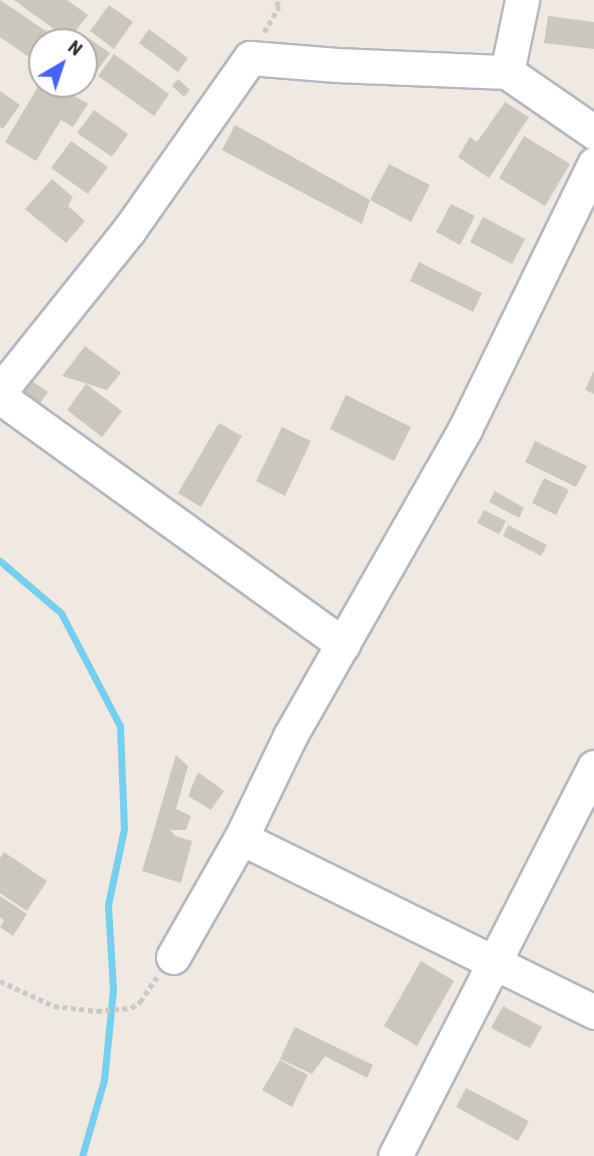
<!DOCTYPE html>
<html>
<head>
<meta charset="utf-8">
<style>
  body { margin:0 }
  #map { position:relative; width:594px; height:1156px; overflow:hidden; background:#efe9e1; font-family:"Roboto Condensed",sans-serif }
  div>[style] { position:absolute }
  .stream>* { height:7px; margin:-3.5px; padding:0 3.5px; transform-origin:3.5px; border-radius:3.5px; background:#75cff0 }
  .building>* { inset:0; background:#cbc7bf }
  .path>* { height:4.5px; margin-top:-2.25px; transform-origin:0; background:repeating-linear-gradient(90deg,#c9c9c9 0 5px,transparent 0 8.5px) }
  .roads { filter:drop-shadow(2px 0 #b4b7c1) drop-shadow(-2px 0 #b4b7c1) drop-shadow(0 2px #b4b7c1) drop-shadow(0 -2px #b4b7c1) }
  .minor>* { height:33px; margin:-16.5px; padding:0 16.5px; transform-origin:16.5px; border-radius:16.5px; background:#fff }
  span { translate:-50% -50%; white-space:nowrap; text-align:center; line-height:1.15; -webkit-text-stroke:5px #fff; paint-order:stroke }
  .north { position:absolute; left:28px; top:28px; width:70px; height:70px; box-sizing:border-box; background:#fff; border:2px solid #ababab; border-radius:50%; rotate:39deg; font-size:19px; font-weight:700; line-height:28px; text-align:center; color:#2e2e2e }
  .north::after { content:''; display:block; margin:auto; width:24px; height:32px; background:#4264fb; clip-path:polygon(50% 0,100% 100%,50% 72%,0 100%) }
</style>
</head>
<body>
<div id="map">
  <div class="stream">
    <i style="left:0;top:561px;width:80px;rotate:40.4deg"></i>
    <i style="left:61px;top:613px;width:127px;rotate:62.4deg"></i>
    <i style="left:120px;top:726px;width:103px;rotate:87.8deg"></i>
    <i style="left:124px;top:829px;width:78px;rotate:101.9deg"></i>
    <i style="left:108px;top:905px;width:85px;rotate:86.6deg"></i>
    <i style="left:113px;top:990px;width:90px;rotate:95.7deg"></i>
    <i style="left:104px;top:1080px;width:79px;rotate:106.1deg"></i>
  </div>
  <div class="building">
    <i style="clip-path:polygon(0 0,62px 42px,42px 42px,42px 66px,0 37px)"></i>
    <i style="clip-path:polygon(14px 0,67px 0,88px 15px,69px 40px)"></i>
    <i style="clip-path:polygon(109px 5px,133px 22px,114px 49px,90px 31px)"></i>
    <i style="clip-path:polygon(548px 16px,594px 22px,594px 49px,544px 43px)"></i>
    <i style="clip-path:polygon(149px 29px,188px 58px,178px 72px,139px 43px)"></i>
    <i style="clip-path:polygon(84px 35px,110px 53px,95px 74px,84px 66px,84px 42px,79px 42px)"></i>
    <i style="clip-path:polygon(114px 54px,169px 94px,154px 116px,98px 76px)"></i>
    <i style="clip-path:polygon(178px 79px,190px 90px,184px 97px,172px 86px)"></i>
    <i style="clip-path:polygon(42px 80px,42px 84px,54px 84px,88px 104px,73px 127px,61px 120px,36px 161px,5px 142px)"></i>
    <i style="clip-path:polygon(0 91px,20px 105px,3px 129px,0 127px)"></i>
    <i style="clip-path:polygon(505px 102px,529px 117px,489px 178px,458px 157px,470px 137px,477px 142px)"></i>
    <i style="clip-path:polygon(94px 110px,128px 134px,112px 157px,77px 133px)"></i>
    <i style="clip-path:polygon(235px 125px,370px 200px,362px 224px,222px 150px)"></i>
    <i style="clip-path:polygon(524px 136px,570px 164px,545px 206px,499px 178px)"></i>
    <i style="clip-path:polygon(71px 141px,108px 167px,88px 194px,51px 168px)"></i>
    <i style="clip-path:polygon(389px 164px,430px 185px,411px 222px,370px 200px)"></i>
    <i style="clip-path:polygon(52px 179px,73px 197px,68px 206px,85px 221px,66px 243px,25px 209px)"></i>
    <i style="clip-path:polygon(451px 204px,475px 216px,460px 245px,436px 232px)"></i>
    <i style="clip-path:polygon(483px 217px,525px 239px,512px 264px,470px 242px)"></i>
    <i style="clip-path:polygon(419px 262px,482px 293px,473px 312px,410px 281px)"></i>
    <i style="clip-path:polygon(85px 346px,121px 373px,107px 390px,62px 376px)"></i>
    <i style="clip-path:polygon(594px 370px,594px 394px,585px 390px)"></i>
    <i style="clip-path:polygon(25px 376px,48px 392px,38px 406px,15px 390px)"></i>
    <i style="clip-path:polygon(86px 384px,122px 411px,102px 437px,67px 410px)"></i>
    <i style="clip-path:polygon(346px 395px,411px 427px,394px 461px,330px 429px)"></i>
    <i style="clip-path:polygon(219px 423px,242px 436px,201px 507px,178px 493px)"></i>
    <i style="clip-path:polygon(282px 427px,311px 441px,285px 496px,256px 481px)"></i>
    <i style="clip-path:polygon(535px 441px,587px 466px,576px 487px,525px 462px)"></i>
    <i style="clip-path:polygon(544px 478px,569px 490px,556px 515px,532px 503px)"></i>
    <i style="clip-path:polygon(495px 491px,524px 508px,519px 518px,489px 502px)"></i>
    <i style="clip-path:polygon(484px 510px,506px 521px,499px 534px,477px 523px)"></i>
    <i style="clip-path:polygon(508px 525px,547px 545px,541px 556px,503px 536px)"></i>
    <i style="clip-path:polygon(176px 755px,188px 766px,176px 809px,191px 816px,186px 830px,170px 830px,175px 836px,192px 841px,181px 883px,142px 871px)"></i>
    <i style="clip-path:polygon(198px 772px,224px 791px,211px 810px,188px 796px)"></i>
    <i style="clip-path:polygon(4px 852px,47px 881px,27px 911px,0 893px,0 858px)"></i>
    <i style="clip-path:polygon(0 896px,27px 914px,13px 936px,0 927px,4px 920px,0 917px)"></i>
    <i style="clip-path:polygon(421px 961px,454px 981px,417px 1046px,384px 1026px)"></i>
    <i style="clip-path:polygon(503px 1006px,542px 1027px,530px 1048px,491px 1028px)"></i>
    <i style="clip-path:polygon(295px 1027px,373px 1065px,367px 1078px,325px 1056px,312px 1074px,280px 1059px)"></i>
    <i style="clip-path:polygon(280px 1060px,308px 1075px,292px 1107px,262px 1090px)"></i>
    <i style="clip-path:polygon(466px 1088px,529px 1121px,518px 1141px,456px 1107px)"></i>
  </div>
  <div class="path">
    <i style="left:264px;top:32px;width:30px;rotate:-60deg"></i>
    <i style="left:279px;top:6px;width:8px;rotate:-130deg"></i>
    <i style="left:0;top:981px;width:60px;rotate:24.8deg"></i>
    <i style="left:54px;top:1006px;width:43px;rotate:6.6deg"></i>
    <i style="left:97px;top:1011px;width:34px;rotate:-5deg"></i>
    <i style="left:131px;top:1008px;width:11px;rotate:-34deg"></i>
    <i style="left:140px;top:1002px;width:30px;rotate:-56deg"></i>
  </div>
  <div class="roads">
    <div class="minor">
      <i style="left:507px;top:72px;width:74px;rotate:-78.2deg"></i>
      <i style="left:0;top:391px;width:206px;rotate:-51.3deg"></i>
      <i style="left:129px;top:230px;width:210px;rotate:-54.9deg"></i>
      <i style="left:250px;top:58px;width:87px;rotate:4.6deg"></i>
      <i style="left:337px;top:65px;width:170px;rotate:2.4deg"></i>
      <i style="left:507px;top:72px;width:106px;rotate:34.6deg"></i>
      <i style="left:0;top:397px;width:423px;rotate:35.8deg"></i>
      <i style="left:241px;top:838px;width:394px;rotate:26.2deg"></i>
      <i style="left:173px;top:957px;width:137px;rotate:-60.3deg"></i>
      <i style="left:241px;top:838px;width:113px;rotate:-64.3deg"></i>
      <i style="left:290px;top:736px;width:353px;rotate:-60.3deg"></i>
      <i style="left:465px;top:429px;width:295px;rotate:-64deg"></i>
      <i style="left:395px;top:1156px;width:437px;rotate:-62.9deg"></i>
    </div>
  </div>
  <div class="north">N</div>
</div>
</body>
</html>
